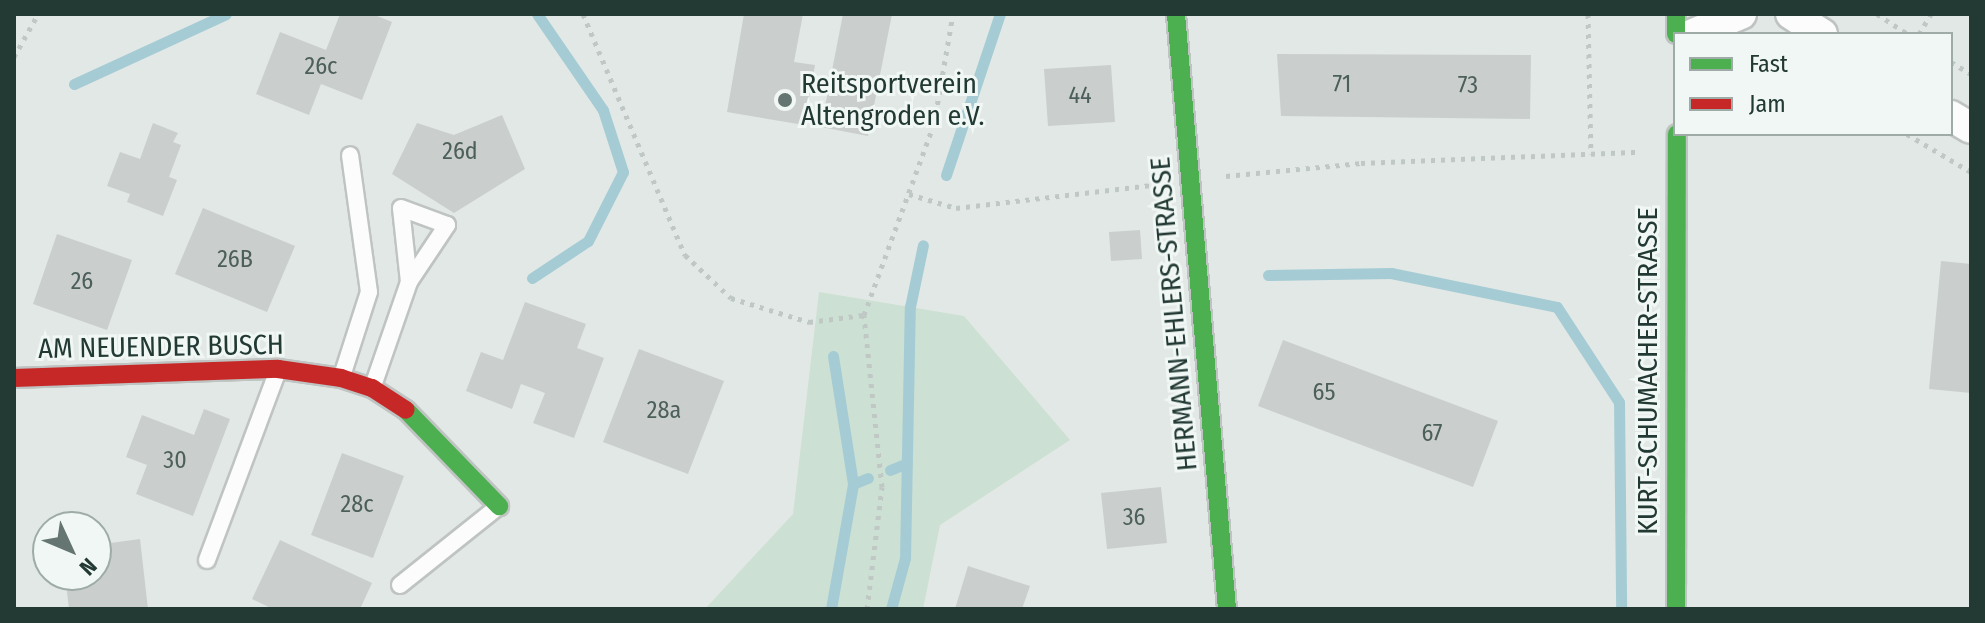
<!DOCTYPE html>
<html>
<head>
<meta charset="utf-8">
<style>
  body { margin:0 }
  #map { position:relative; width:1985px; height:623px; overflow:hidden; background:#e2e8e5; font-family:"Fira Sans Condensed",sans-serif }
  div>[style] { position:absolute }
  .green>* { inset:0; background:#cce0d3 }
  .stream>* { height:11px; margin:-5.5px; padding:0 5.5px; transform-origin:5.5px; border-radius:5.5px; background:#a5ccd4 }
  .building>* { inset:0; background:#cacfcd }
  .path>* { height:5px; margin-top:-2.5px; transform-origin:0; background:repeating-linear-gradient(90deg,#c0c8c5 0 4px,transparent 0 10px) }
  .roads { filter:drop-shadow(2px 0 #bfc4c2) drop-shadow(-2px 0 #bfc4c2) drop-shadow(0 2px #bfc4c2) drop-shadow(0 -2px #bfc4c2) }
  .lane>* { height:16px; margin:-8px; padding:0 8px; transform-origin:8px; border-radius:8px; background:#fbfcfb }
  .street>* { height:30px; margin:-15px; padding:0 15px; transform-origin:15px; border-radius:15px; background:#fbfcfb }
  .fast>* { height:18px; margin:-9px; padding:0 9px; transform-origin:9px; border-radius:9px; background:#4caf50 }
  .jam>* { height:18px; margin:-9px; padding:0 9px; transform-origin:9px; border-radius:9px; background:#c62828 }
  .dots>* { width:22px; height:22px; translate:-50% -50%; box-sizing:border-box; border:4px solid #f0f7f4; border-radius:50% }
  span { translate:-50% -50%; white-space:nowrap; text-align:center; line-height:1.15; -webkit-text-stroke:6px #f0f7f4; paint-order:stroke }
  .number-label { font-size:24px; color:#4d5f5b }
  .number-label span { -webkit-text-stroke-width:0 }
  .poi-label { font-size:28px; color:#223934 }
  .left { translate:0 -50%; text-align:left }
  .street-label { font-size:28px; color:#223934 }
  .frame { position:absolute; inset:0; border:16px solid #223934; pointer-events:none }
  .legend { position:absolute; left:1673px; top:32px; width:280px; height:104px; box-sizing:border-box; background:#f0f7f4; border:2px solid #9eaba7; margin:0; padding:10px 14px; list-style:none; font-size:24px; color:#223934 }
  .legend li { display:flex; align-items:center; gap:16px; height:40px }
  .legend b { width:40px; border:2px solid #9eaba7 }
  .north { position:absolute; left:32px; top:511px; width:80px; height:80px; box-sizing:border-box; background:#f0f7f4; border:2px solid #9eaba7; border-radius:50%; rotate:134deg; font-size:22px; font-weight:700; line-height:32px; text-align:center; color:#223934 }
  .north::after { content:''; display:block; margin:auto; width:28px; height:36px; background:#657672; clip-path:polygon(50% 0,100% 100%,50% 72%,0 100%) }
</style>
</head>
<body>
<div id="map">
  <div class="green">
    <i style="clip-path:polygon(819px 292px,964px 316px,1070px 440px,940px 525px,923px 609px,705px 609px,793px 514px)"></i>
  </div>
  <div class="stream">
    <i style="left:74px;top:84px;width:167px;rotate:-24.7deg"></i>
    <i style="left:946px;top:175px;width:170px;rotate:-71.5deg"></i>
    <i style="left:1268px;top:275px;width:123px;rotate:-0.9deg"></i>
    <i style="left:1391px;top:273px;width:169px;rotate:11.6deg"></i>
    <i style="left:1557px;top:307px;width:113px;rotate:56.9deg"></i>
    <i style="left:1619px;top:402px;width:207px;rotate:89.4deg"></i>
    <i style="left:532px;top:278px;width:67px;rotate:-33.5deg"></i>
    <i style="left:588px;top:241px;width:77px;rotate:-63.1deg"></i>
    <i style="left:623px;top:172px;width:65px;rotate:-107.9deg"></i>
    <i style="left:603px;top:110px;width:116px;rotate:-124.5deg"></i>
    <i style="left:833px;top:356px;width:130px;rotate:81.1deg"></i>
    <i style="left:890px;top:470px;width:18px;rotate:-22deg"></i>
    <i style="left:831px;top:609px;width:127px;rotate:-80deg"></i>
    <i style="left:853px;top:484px;width:16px;rotate:-22deg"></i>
    <i style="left:891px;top:609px;width:53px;rotate:-74.6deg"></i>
    <i style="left:905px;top:558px;width:251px;rotate:-88.9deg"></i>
    <i style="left:910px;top:307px;width:63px;rotate:-78.2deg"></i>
  </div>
  <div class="building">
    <i style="clip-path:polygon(340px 14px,372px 14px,392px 22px,362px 100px,321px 84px,309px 115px,256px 94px,280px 32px,326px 50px)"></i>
    <i style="clip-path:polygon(744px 14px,803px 14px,794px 62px,815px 65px,804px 125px,727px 112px)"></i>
    <i style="clip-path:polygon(843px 14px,892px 14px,868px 136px,821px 127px)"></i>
    <i style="clip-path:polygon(1277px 54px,1531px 55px,1530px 119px,1281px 116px)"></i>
    <i style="clip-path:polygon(1111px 65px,1115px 122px,1048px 126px,1044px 69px)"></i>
    <i style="clip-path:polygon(502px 115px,525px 169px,454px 213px,392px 174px,417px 123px,454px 135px)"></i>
    <i style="clip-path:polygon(153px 123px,178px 133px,173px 142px,181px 145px,169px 177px,177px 180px,163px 216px,127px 202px,130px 194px,107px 186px,120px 152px,140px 159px)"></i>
    <i style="clip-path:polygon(203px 208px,295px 246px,267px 312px,175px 274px)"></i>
    <i style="clip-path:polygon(1140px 230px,1142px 259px,1111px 261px,1109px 232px)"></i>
    <i style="clip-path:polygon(57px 234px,132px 260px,107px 330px,33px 304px)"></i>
    <i style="clip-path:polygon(1941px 261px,1971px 264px,1971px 393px,1929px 389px)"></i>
    <i style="clip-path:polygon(525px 302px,586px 324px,577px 348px,604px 358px,574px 438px,533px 423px,545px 393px,521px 384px,512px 409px,466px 391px,481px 352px,503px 360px)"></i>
    <i style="clip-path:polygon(1283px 340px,1498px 421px,1473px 487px,1258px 406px)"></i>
    <i style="clip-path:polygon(639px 349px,724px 381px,688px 474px,603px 442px)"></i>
    <i style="clip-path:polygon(204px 409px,230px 419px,193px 516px,136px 494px,147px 465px,126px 457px,142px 415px,194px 435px)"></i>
    <i style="clip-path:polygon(342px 453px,404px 476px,373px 558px,311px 535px)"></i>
    <i style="clip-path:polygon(1161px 487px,1167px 543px,1107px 549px,1101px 493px)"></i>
    <i style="clip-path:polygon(140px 539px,148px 609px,69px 609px,65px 575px,96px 575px,96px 545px)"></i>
    <i style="clip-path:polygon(280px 540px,372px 583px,360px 609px,273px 609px,252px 599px)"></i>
    <i style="clip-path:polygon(968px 566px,1030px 586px,1022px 609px,955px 609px)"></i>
  </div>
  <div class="path">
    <i style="left:583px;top:14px;width:262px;rotate:67.1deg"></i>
    <i style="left:685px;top:255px;width:63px;rotate:43.1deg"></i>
    <i style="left:731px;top:298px;width:82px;rotate:17.1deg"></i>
    <i style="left:809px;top:322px;width:55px;rotate:-7.3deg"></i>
    <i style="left:1588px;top:14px;width:140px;rotate:88.8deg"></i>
    <i style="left:1877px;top:14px;width:37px;rotate:33deg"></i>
    <i style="left:1919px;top:34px;width:23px;rotate:-59deg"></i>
    <i style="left:14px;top:57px;width:49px;rotate:-60.8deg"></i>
    <i style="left:1951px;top:62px;width:23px;rotate:31deg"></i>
    <i style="left:1907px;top:134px;width:74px;rotate:30.7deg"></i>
    <i style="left:1226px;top:176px;width:136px;rotate:-5.5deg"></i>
    <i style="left:1361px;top:163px;width:278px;rotate:-2.3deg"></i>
    <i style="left:909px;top:194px;width:49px;rotate:16.6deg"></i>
    <i style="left:956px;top:208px;width:197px;rotate:-6.7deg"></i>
    <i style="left:867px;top:609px;width:123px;rotate:-83deg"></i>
    <i style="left:882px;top:487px;width:173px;rotate:-96deg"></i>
    <i style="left:864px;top:315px;width:203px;rotate:-69.9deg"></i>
    <i style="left:934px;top:124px;width:112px;rotate:-80.2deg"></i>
  </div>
  <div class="roads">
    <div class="lane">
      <i style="left:342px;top:376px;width:88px;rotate:-72.2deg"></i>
      <i style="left:369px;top:292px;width:138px;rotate:-97.9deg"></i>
      <i style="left:373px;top:386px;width:110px;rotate:-70.9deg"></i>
      <i style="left:409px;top:282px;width:74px;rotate:-96.2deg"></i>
      <i style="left:401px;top:208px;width:49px;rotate:20.3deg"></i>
      <i style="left:447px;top:225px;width:69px;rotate:123.7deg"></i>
      <i style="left:207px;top:560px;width:203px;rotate:-69.5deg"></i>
      <i style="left:400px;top:585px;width:127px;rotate:-38.6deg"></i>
    </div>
    <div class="street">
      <i style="left:1791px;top:14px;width:37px;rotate:33deg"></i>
      <i style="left:1693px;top:34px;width:52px;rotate:-22.6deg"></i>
      <i style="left:1951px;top:116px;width:23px;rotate:31deg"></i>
    </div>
    <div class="fast">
      <i style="left:1176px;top:14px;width:597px;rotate:85.1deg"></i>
      <i style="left:1676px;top:14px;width:20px;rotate:90deg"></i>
      <i style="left:406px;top:410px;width:134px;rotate:45.9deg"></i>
      <i style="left:1676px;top:609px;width:475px;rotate:-89.9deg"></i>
    </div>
    <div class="jam">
      <i style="left:14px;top:378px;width:264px;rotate:-2deg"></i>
      <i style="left:278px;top:369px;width:64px;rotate:8.1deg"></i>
      <i style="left:341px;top:378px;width:33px;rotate:18deg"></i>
      <i style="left:372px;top:388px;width:40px;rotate:32.9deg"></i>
    </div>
  </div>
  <div class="dots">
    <i style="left:785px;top:100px;background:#657672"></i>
  </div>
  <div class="number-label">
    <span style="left:321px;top:67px">26c</span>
    <span style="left:1342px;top:85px">71</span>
    <span style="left:1468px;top:86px">73</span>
    <span style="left:1080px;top:96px">44</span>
    <span style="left:460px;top:152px">26d</span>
    <span style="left:235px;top:260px">26B</span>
    <span style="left:82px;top:282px">26</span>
    <span style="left:1324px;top:393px">65</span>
    <span style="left:664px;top:411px">28a</span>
    <span style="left:1432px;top:434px">67</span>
    <span style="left:175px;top:461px">30</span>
    <span style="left:357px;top:505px">28c</span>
    <span style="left:1134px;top:518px">36</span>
  </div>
  <div class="poi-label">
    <span class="left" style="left:801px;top:100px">Reitsportverein<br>Altengroden e.V.</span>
  </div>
  <div class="street-label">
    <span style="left:1174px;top:314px;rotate:-95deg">HERMANN-EHLERS-STRASSE</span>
    <span style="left:161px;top:347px;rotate:-1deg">AM NEUENDER BUSCH</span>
    <span style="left:1648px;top:371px;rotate:-90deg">KURT-SCHUMACHER-STRASSE</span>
  </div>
  <div class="frame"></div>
  <ul class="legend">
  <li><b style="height:10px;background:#4caf50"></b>Fast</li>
  <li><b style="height:10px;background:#c62828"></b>Jam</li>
  </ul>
  <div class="north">N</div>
</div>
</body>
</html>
